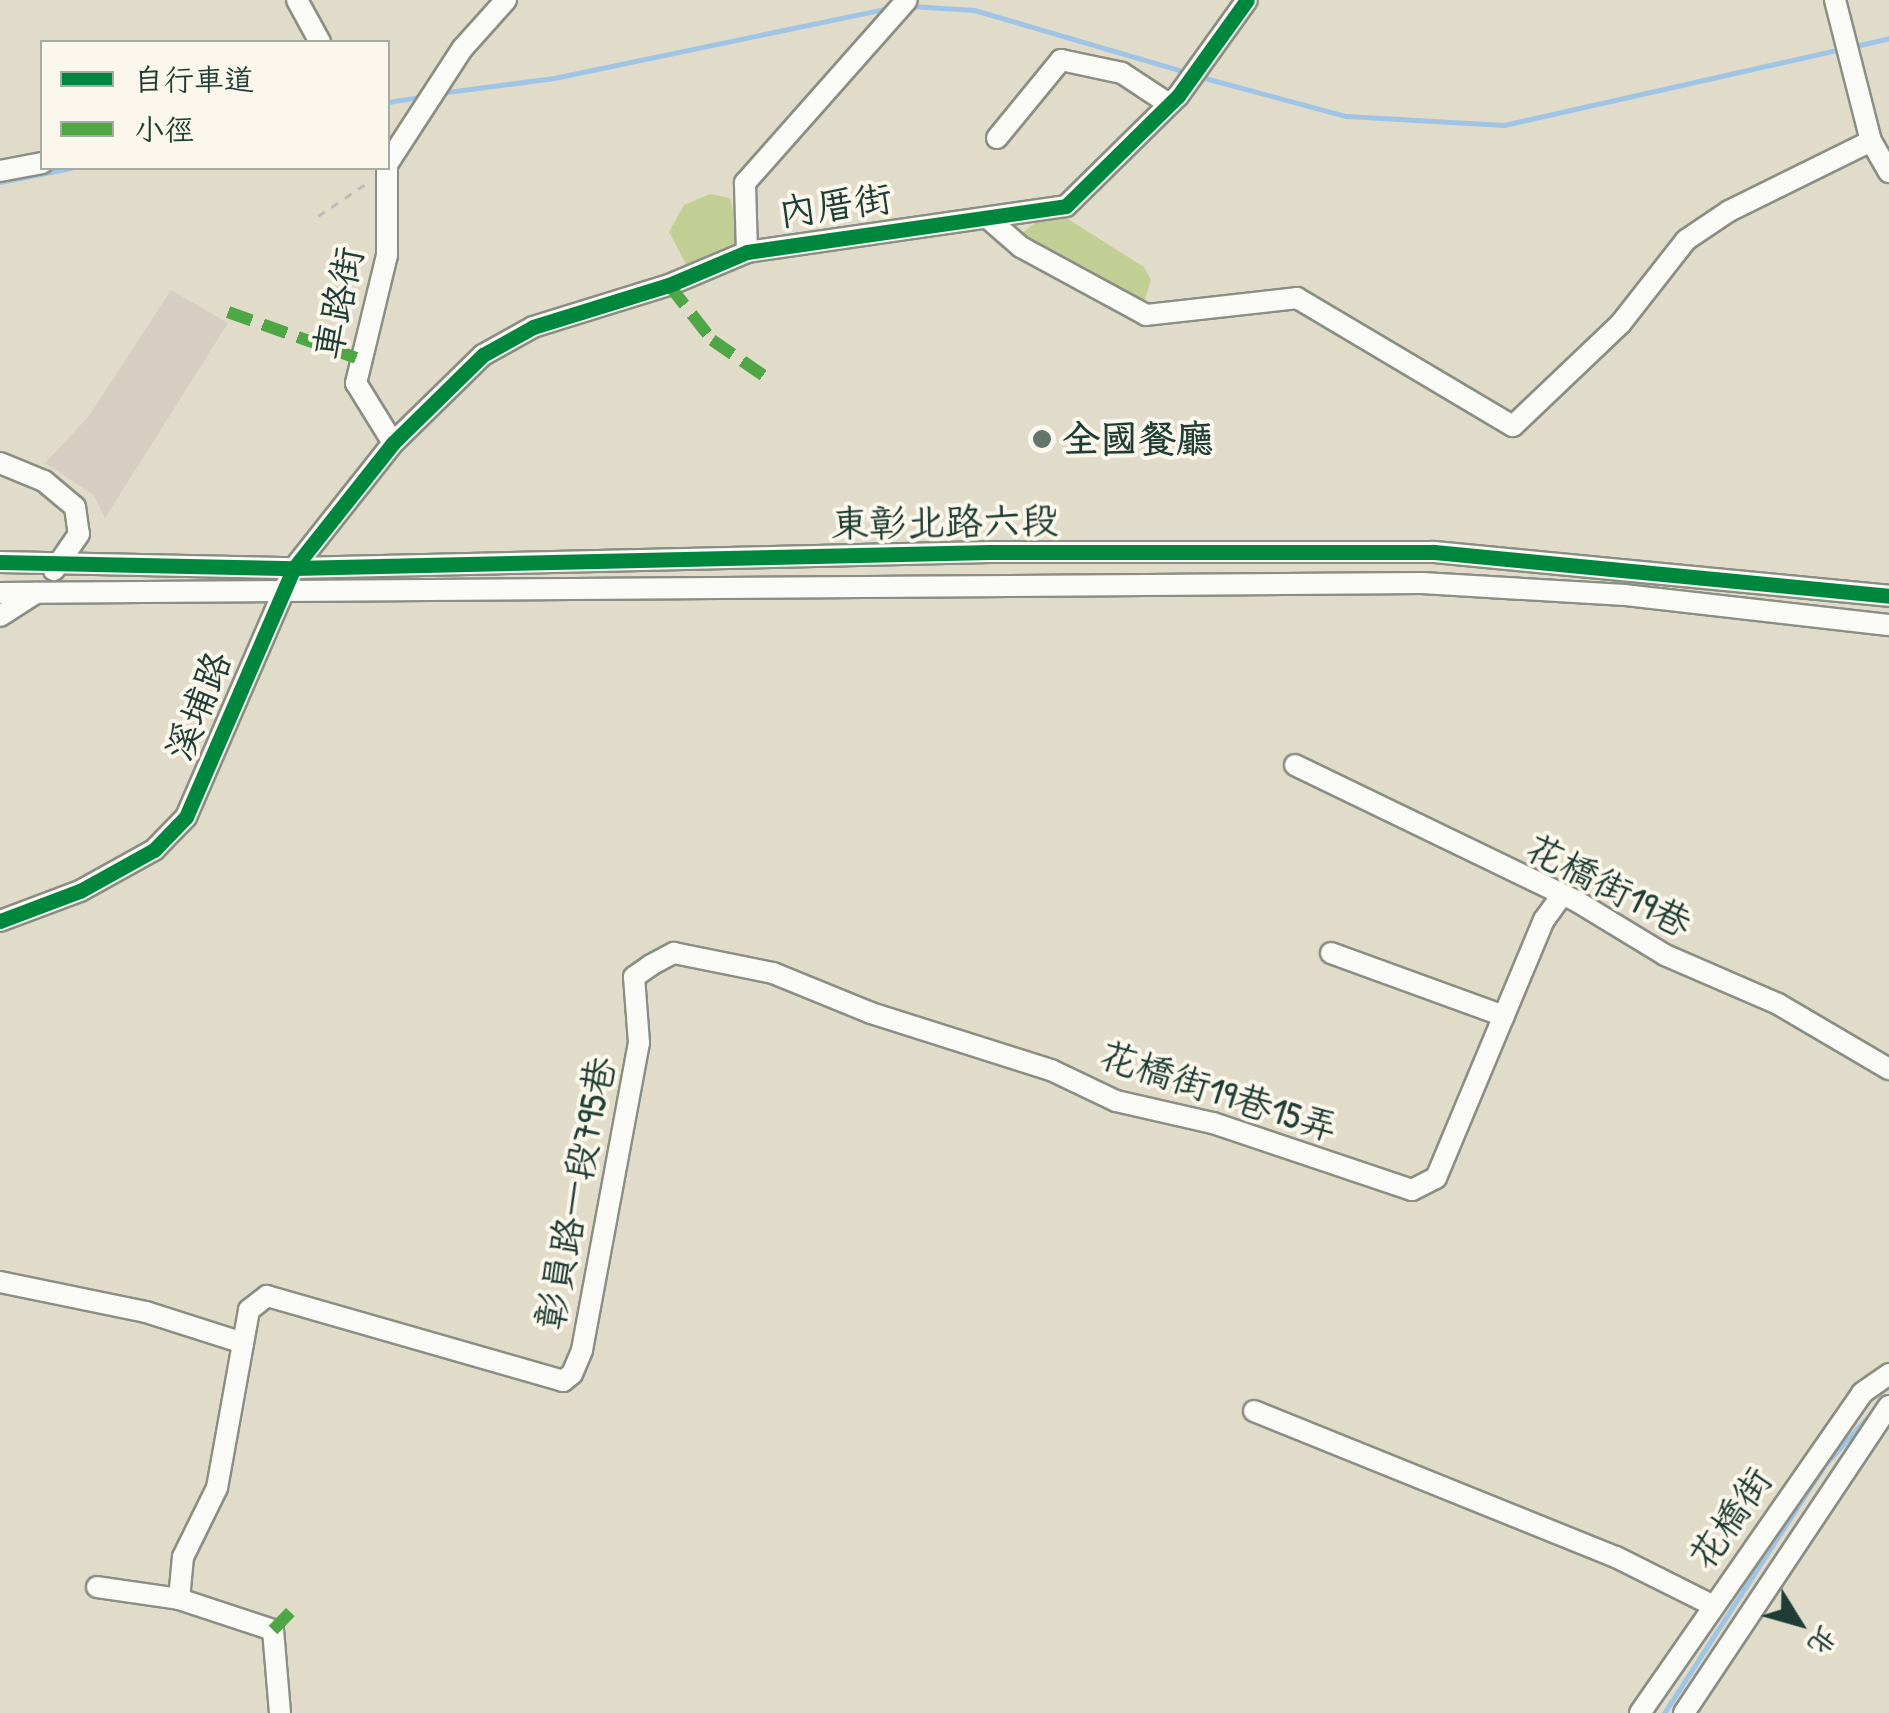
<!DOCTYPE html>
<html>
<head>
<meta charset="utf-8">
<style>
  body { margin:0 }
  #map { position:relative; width:1889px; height:1713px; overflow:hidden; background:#e0dcc9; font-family:"Patrick Hand","LXGW WenKai TC",sans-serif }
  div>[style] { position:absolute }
  .industrial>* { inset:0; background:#d6cec0 }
  .green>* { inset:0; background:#c1cf95 }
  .stream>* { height:5px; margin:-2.5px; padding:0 2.5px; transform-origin:2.5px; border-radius:2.5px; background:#a0c4e6 }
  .path>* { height:2.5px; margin-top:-1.25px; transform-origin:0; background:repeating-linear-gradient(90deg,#bbbdb9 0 8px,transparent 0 16px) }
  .roads { filter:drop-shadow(2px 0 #8b8e83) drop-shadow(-2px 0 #8b8e83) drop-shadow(0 2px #8b8e83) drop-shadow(0 -2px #8b8e83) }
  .minor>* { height:20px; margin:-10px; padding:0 10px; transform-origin:10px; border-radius:10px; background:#fafaf7 }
  .quiet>* { height:12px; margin-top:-6px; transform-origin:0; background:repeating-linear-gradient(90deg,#4fa644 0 25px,transparent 0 37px) }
  .cycleway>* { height:15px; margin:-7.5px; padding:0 7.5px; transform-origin:7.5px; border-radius:7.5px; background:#00873e }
  .dots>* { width:28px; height:28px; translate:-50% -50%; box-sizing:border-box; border:5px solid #fbf7ec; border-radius:50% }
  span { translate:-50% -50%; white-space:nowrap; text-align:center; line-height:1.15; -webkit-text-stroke:8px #fbf7ec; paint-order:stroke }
  .street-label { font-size:38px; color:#1f3d34 }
  .poi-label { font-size:38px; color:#1f3d34; font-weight:700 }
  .left { translate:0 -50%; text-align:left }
  .legend { position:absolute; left:40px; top:40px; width:350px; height:130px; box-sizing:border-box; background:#fbf7ec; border:2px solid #a3ada2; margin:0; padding:12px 18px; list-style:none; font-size:30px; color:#1f3d34 }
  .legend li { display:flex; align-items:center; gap:20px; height:50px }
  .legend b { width:50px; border:2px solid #a3ada2 }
  .north { position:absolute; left:1749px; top:1573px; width:100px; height:100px; -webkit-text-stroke:8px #fbf7ec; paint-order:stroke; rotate:127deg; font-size:28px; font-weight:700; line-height:40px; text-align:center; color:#1f3d34 }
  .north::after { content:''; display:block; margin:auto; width:35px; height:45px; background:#1f3d34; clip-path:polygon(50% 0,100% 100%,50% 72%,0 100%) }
</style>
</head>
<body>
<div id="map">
  <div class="industrial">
    <i style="clip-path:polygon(171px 290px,228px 323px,105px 518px,94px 495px,45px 463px,89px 416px)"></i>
  </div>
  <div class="green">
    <i style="clip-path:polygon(710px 194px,730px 198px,742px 246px,686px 264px,669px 232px,684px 205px)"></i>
    <i style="clip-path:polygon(1052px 209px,1144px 267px,1151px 280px,1142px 309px,1020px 235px)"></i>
  </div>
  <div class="stream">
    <i style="left:911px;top:6px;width:63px;rotate:3.6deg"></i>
    <i style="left:974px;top:10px;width:221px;rotate:16.3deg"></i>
    <i style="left:1851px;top:47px;width:39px;rotate:-13deg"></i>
    <i style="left:1201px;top:77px;width:150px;rotate:15.1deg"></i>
    <i style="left:1346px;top:116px;width:158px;rotate:3.3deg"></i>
    <i style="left:1504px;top:125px;width:345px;rotate:-12.7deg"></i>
    <i style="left:440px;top:93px;width:115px;rotate:-7.5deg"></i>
    <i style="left:554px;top:78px;width:343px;rotate:-11.8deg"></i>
    <i style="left:388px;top:102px;width:36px;rotate:-9deg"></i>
    <i style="left:0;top:182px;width:72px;rotate:-11.2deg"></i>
    <i style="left:1664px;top:1713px;width:298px;rotate:-57.1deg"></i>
    <i style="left:1826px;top:1463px;width:74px;rotate:-47.7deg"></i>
  </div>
  <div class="path">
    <i style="left:318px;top:216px;width:59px;rotate:-34deg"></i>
  </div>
  <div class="roads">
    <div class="minor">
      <i style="left:297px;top:0;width:48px;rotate:61.3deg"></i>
      <i style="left:1835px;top:0;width:146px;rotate:75.7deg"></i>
      <i style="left:1871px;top:141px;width:36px;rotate:60deg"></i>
      <i style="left:997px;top:138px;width:101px;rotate:-50.6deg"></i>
      <i style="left:1061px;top:60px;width:62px;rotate:12deg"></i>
      <i style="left:1122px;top:73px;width:56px;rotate:33.4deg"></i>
      <i style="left:388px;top:163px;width:136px;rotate:-57deg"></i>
      <i style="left:462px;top:49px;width:66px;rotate:-48.1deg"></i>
      <i style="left:387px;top:168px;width:87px;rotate:90deg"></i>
      <i style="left:387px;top:255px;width:132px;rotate:103.6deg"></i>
      <i style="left:356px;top:383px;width:70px;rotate:58.3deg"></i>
      <i style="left:0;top:171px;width:43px;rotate:-10.8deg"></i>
      <i style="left:991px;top:221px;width:40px;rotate:41deg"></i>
      <i style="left:1021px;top:247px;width:142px;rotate:28.5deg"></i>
      <i style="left:1146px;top:315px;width:152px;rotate:-6.4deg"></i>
      <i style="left:1297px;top:298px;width:251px;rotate:30.7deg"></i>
      <i style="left:1513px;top:426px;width:149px;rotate:-43.6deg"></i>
      <i style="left:1621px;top:323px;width:105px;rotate:-51.9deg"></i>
      <i style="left:1686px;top:240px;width:52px;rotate:-34deg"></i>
      <i style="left:1729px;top:211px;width:158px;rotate:-26.2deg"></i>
      <i style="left:747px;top:252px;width:69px;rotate:-91.7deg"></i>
      <i style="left:745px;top:183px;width:244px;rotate:-48.5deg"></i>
      <i style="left:0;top:463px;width:48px;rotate:22.2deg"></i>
      <i style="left:44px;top:481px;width:40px;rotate:40deg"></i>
      <i style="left:75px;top:507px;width:27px;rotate:82deg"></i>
      <i style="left:79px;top:534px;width:44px;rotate:124.8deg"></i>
      <i style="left:0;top:562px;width:294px;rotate:1.2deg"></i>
      <i style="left:294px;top:568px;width:696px;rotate:-1.32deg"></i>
      <i style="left:990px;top:552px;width:444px"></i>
      <i style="left:1434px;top:552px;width:457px;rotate:5.5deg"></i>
      <i style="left:0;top:593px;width:1422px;rotate:-0.4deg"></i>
      <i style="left:1422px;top:583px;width:203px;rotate:3.4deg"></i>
      <i style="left:1625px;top:595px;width:266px;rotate:6.5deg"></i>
      <i style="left:0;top:616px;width:43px;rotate:-32.6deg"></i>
      <i style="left:1295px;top:765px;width:314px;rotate:25.8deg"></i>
      <i style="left:1578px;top:902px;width:102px;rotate:31.3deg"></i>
      <i style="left:1665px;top:955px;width:123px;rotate:23.4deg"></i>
      <i style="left:1778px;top:1004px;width:129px;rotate:30.4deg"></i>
      <i style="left:0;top:921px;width:85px;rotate:-20.6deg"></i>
      <i style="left:80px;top:891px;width:85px;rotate:-29deg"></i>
      <i style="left:154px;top:850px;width:46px;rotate:-45.9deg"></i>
      <i style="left:186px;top:817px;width:271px;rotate:-66.6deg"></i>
      <i style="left:294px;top:568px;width:159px;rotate:-51.6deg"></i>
      <i style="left:393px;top:443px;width:126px;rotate:-44.4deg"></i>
      <i style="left:483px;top:355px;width:57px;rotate:-29.2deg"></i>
      <i style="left:533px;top:327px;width:142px;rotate:-17.2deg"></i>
      <i style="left:669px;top:285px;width:85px;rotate:-22.9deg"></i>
      <i style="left:747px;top:252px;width:322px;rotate:-8.2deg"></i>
      <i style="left:1066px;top:206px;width:157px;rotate:-44.5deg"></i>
      <i style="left:1178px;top:96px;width:118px;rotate:-54.3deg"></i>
      <i style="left:1331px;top:953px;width:184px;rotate:20deg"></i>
      <i style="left:0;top:1282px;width:149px;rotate:11.6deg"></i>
      <i style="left:146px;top:1312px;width:102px;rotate:17.7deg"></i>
      <i style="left:1254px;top:1411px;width:390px;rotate:22deg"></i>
      <i style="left:1616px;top:1557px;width:107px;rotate:26.6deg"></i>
      <i style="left:97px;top:1587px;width:83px;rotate:8.3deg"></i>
      <i style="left:280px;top:1713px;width:83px;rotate:-94.8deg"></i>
      <i style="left:273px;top:1630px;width:99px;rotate:-161.7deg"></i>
      <i style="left:179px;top:1599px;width:42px;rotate:-84.6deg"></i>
      <i style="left:183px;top:1557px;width:77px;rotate:-63.8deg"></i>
      <i style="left:217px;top:1488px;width:181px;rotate:-79.8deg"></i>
      <i style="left:249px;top:1310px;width:23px;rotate:-38deg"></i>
      <i style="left:267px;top:1296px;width:308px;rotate:16deg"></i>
      <i style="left:563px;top:1381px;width:11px;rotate:-38deg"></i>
      <i style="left:572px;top:1374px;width:26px;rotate:-67deg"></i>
      <i style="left:582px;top:1350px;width:312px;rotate:-79.5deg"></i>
      <i style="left:639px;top:1043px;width:66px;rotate:-94.3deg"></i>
      <i style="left:634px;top:977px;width:21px;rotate:-35deg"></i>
      <i style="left:651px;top:965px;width:26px;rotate:-28deg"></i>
      <i style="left:674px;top:953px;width:101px;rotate:11.4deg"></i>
      <i style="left:773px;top:973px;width:106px;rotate:22.2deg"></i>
      <i style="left:871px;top:1013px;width:189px;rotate:17.6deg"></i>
      <i style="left:1051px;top:1070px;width:72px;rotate:25.5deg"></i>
      <i style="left:1116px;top:1101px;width:99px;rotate:12.8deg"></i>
      <i style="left:1213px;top:1123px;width:210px;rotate:18.6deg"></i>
      <i style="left:1412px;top:1190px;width:27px;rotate:-27deg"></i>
      <i style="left:1436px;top:1178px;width:280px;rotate:-67.3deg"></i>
      <i style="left:1544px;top:920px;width:27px;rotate:-54deg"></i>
      <i style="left:1640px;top:1713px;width:389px;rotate:-55.2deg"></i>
      <i style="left:1862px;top:1393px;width:33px;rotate:-35deg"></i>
      <i style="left:1684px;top:1713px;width:369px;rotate:-56.3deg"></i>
    </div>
  </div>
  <div class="quiet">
    <i style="left:669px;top:285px;width:70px;rotate:52deg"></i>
    <i style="left:712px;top:340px;width:70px;rotate:34.6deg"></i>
    <i style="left:228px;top:312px;width:142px;rotate:19.7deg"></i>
    <i style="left:273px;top:1630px;width:36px;rotate:-46deg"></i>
  </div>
  <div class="cycleway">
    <i style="left:0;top:562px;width:294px;rotate:1.2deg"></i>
    <i style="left:294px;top:568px;width:696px;rotate:-1.32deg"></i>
    <i style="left:990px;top:552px;width:444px"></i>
    <i style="left:1434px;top:552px;width:457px;rotate:5.5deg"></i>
    <i style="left:0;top:921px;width:85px;rotate:-20.6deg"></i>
    <i style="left:80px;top:891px;width:85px;rotate:-29deg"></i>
    <i style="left:154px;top:850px;width:46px;rotate:-45.9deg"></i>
    <i style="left:186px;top:817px;width:271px;rotate:-66.6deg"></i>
    <i style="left:294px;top:568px;width:159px;rotate:-51.6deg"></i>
    <i style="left:393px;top:443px;width:126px;rotate:-44.4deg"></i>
    <i style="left:483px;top:355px;width:57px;rotate:-29.2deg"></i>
    <i style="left:533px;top:327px;width:142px;rotate:-17.2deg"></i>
    <i style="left:669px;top:285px;width:85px;rotate:-22.9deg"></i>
    <i style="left:747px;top:252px;width:322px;rotate:-8.2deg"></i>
    <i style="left:1066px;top:206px;width:157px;rotate:-44.5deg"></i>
    <i style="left:1178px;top:96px;width:118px;rotate:-54.3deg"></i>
  </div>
  <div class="dots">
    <i style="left:1042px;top:439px;background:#637568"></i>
  </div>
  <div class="street-label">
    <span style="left:835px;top:205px;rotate:-8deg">內厝街</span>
    <span style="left:338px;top:303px;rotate:-78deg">車路街</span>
    <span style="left:945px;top:522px;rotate:-1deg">東彰北路六段</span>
    <span style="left:198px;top:706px;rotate:-68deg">溪埔路</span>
    <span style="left:1609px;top:885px;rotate:27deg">花橋街19巷</span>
    <span style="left:1219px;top:1091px;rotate:18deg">花橋街19巷15弄</span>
    <span style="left:575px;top:1193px;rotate:-79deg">彰員路一段795巷</span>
    <span style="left:1730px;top:1518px;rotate:-55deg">花橋街</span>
  </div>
  <div class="poi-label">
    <span class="left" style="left:1062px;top:439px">全國餐廳</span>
  </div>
  <ul class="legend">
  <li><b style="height:12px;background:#00873e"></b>自行車道</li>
  <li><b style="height:12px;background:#4fa644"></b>小徑</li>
  </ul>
  <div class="north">北</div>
</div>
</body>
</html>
